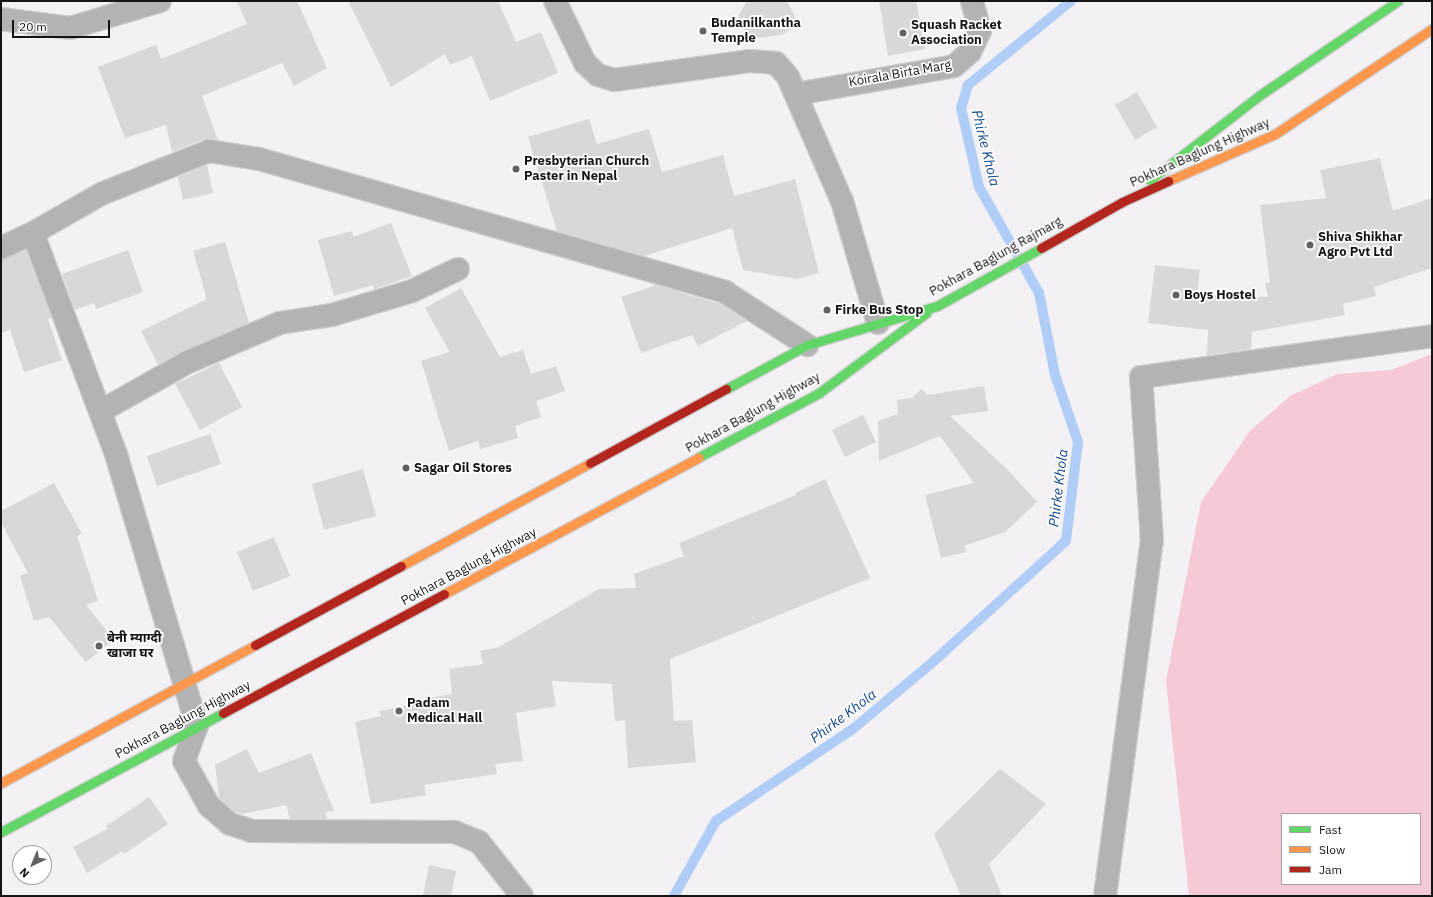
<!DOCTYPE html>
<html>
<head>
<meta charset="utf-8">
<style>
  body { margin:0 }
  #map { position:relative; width:1433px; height:897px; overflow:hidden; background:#f3f1f4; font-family:"IBM Plex Sans","Noto Sans Devanagari",sans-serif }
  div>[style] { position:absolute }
  .forest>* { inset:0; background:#f5c9d5 }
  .stream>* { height:10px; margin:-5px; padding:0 5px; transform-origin:5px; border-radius:5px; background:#b0cdf7 }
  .building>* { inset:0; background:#d8d7d9 }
  .roads { filter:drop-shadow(1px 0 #cfced0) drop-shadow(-1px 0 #cfced0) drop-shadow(0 1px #cfced0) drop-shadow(0 -1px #cfced0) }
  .street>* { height:22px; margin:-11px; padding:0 11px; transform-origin:11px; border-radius:11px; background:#b3b3b3 }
  .fast>* { height:9px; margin:-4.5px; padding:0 4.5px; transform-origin:4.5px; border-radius:4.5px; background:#63d668 }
  .slow>* { height:9px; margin:-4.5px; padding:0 4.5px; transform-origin:4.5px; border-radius:4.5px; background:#ff974d }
  .jam>* { height:9px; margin:-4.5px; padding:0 4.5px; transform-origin:4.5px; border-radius:4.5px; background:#b3261e }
  .dots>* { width:11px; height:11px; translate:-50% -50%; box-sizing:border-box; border:2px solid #fff; border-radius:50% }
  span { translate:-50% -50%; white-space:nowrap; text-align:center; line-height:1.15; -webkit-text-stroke:3.5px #fff; paint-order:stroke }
  .poi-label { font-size:13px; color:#151416; font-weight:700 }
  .left { translate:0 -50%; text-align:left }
  .street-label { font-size:13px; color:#151416 }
  .water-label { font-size:14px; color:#11488b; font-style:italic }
  .frame { position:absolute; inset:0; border:2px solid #151416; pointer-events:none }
  .legend { position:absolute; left:1281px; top:813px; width:140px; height:72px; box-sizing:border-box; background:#fff; border:1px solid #a1a1a2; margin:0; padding:5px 7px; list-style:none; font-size:12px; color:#151416 }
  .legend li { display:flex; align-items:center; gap:8px; height:20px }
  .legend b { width:20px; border:1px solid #a1a1a2 }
  .north { position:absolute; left:12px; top:845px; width:40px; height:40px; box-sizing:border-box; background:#fff; border:1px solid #a1a1a2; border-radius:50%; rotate:224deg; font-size:11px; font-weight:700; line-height:16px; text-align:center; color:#151416 }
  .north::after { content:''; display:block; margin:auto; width:14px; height:18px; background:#636164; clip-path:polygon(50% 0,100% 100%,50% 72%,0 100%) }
  .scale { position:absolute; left:12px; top:20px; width:98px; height:18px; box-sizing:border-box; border:2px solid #151416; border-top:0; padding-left:5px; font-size:12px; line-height:14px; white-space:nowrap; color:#151416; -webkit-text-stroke:3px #fff; paint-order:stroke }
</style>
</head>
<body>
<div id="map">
  <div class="forest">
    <i style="clip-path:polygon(evenodd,1432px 354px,1432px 896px,1189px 896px,1166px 681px,1201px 502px,1250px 431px,1290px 396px,1337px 374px,1391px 370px,1432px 354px,1282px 814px,1420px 814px,1420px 884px,1282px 884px,1282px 814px)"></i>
  </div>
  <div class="stream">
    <i style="left:674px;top:896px;width:86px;rotate:-60.8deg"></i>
    <i style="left:716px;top:821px;width:165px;rotate:-33.9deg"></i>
    <i style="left:853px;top:729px;width:106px;rotate:-40deg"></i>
    <i style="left:934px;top:661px;width:178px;rotate:-42.3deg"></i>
    <i style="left:1066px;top:541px;width:100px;rotate:-83.1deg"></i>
    <i style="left:1078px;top:442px;width:71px;rotate:-108.9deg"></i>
    <i style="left:1055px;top:375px;width:84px;rotate:-101deg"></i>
    <i style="left:1039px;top:293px;width:122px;rotate:-119.5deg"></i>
    <i style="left:979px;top:187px;width:81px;rotate:-102.8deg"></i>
    <i style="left:961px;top:108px;width:24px;rotate:-73deg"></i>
    <i style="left:968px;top:85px;width:133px;rotate:-39.2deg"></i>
  </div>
  <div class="building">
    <i style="clip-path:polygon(237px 1px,297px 1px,327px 68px,294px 86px,282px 63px,202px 96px,218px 140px,204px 139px,172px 152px,166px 125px,125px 138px,98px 67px,156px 45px,161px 59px,247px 24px)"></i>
    <i style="clip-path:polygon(348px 1px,498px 1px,516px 42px,541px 32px,558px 73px,490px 101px,472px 56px,450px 65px,445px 54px,391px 87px)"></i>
    <i style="clip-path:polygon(747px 1px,787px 1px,799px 25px,781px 35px,749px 39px,738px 16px)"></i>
    <i style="clip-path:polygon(879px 1px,916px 1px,925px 49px,888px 56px)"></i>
    <i style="clip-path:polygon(1137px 92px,1157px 127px,1135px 140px,1115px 105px)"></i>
    <i style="clip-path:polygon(589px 119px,597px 144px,649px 129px,662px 172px,723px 155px,734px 196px,795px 179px,819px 273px,797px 279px,743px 270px,732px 228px,644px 256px,557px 231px,528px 137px)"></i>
    <i style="clip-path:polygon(1380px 158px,1393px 211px,1432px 198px,1432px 268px,1374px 287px,1376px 296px,1343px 304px,1345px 315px,1252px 332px,1251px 349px,1207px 355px,1208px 330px,1148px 323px,1155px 265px,1200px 270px,1197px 294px,1268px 297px,1265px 283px,1270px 282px,1260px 205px,1326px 198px,1320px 170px)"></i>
    <i style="clip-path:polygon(207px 165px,213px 193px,183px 200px,178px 177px)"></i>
    <i style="clip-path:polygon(391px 223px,412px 276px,374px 289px,373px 285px,334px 296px,318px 240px,352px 231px,353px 237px)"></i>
    <i style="clip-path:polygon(225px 242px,249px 323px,158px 364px,141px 331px,207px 299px,193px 251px)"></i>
    <i style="clip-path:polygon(26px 250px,52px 318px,48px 319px,62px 360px,24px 372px,10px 330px,1px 333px,1px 260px)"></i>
    <i style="clip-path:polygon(128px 250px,143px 292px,96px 309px,94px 303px,75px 310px,62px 274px)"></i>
    <i style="clip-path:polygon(656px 285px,720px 304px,747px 321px,698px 346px,692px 335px,641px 353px,621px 297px)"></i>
    <i style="clip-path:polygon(461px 288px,500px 357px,523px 350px,531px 374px,556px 366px,565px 391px,536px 401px,541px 417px,515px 426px,518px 438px,480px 449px,478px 441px,449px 451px,421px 361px,450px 352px,425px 308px)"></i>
    <i style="clip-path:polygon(219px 363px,242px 407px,200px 430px,175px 384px)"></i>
    <i style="clip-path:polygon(984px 386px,988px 411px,950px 416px,1010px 472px,1037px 502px,1005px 532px,964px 546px,966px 552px,941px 558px,925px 495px,974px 483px,940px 436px,879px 461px,878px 421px,898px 414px,897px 400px,912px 398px,921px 389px,928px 395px)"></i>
    <i style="clip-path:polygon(863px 415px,876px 442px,845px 457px,832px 430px)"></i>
    <i style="clip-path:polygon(210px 434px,221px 464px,157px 486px,147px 456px)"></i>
    <i style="clip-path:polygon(363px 469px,376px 516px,324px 530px,312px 484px)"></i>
    <i style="clip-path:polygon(825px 479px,870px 578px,670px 659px,674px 721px,692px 720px,696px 762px,628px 768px,625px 720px,615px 721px,612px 684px,552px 681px,556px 706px,516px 713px,523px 761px,495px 764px,497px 774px,424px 785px,426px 795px,371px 804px,355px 722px,381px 716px,380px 711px,414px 704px,413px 701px,452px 694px,449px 669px,483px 664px,480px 651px,499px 647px,599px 589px,636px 588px,634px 574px,684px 556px,679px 543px,796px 495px,795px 493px)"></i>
    <i style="clip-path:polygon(54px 483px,82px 534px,77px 536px,98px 601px,86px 605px,114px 640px,86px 662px,49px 617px,34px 621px,20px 576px,28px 573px,1px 522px,1px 511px)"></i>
    <i style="clip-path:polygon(274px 537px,290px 576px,253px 591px,237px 552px)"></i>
    <i style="clip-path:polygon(247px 749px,259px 773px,311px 753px,334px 811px,326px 812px,327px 819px,290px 819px,286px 805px,243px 814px,235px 812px,219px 798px,215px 765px)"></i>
    <i style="clip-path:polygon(1000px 769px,1046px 804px,989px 864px,1002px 896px,961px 896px,934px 834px)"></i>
    <i style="clip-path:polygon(149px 797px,168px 824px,124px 854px,122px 851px,87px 873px,73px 847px,107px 829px,106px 826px)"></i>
    <i style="clip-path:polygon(429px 865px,456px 871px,451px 896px,423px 896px)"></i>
  </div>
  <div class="roads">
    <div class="street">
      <i style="left:555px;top:1px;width:69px;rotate:64.2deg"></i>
      <i style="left:585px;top:63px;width:18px;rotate:43deg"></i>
      <i style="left:598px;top:75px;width:17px;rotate:17deg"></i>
      <i style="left:614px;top:80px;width:136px;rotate:-8deg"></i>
      <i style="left:749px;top:61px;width:27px;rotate:4deg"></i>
      <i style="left:776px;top:63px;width:18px;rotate:49deg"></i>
      <i style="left:788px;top:77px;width:135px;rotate:66.5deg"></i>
      <i style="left:842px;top:201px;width:127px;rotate:73.6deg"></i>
      <i style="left:1px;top:19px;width:70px;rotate:7.4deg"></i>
      <i style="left:70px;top:28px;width:94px;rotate:-16.7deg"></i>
      <i style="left:796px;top:94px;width:160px;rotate:-10deg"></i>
      <i style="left:954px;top:66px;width:21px;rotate:-41deg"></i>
      <i style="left:970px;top:52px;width:23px;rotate:-65deg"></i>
      <i style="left:980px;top:31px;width:31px;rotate:-105deg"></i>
      <i style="left:1px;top:248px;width:35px;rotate:-25deg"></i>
      <i style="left:101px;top:411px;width:100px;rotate:-29.4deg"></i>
      <i style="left:188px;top:362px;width:100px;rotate:-23deg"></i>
      <i style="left:280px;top:323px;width:53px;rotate:-8.7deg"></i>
      <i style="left:332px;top:315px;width:84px;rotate:-16.7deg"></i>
      <i style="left:412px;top:291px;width:51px;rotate:-25.6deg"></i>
      <i style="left:522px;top:896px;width:69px;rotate:-128.5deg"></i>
      <i style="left:479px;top:842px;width:27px;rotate:-158deg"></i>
      <i style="left:454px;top:832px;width:202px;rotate:-179.7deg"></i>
      <i style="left:252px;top:831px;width:23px;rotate:-162deg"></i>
      <i style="left:230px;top:824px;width:28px;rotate:-139deg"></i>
      <i style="left:209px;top:806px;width:51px;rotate:-119.1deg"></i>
      <i style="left:184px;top:761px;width:37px;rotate:-70deg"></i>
      <i style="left:197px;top:726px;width:281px;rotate:-106.6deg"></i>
      <i style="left:117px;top:457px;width:239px;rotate:-110.6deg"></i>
      <i style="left:33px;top:233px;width:78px;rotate:-29.8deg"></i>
      <i style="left:101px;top:194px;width:116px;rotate:-21.7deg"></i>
      <i style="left:209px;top:151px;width:51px;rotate:9.1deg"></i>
      <i style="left:259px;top:159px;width:485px;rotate:15.9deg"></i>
      <i style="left:725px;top:292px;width:98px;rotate:32.9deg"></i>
      <i style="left:1105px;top:896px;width:358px;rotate:-82.5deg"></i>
      <i style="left:1152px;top:541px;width:164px;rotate:-93.8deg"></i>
      <i style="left:1141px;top:377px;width:294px;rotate:-8deg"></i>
    </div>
    <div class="fast">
      <i style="left:1150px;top:180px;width:139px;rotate:-37.7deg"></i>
      <i style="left:1260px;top:95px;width:167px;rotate:-34.3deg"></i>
      <i style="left:726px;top:389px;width:92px;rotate:-28.5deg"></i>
      <i style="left:807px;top:345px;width:136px;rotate:-16.7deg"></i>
      <i style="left:937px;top:306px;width:119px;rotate:-29.1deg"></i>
      <i style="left:699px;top:457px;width:136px;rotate:-28.1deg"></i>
      <i style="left:819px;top:393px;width:134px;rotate:-36.8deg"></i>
      <i style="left:1px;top:832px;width:252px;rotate:-28.2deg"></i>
    </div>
    <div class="slow">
      <i style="left:1168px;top:181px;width:117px;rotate:-23.7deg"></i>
      <i style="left:1275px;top:134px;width:189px;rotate:-33.8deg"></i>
      <i style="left:401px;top:566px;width:215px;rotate:-28.6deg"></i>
      <i style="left:444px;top:594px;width:289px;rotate:-28.2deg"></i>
      <i style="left:1px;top:783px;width:289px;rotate:-28.5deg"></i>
    </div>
    <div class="jam">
      <i style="left:1041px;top:248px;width:93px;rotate:-29.6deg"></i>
      <i style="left:1122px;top:202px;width:51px;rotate:-24.5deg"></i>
      <i style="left:590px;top:463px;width:155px;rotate:-28.6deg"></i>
      <i style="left:255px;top:645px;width:166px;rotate:-28.4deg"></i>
      <i style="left:223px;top:713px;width:251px;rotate:-28.3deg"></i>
    </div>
  </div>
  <div class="dots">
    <i style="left:703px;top:31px;background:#636164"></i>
    <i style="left:903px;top:33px;background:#636164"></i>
    <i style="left:516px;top:169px;background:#636164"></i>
    <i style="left:1310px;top:245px;background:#636164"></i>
    <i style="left:1176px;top:295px;background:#636164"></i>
    <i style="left:827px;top:310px;background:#636164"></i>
    <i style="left:406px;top:468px;background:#636164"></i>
    <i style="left:99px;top:646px;background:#636164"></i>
    <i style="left:399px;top:711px;background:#636164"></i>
  </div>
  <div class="poi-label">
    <span class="left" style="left:711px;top:31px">Budanilkantha<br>Temple</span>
    <span class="left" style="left:911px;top:33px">Squash Racket<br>Association</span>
    <span class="left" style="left:524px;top:169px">Presbyterian Church<br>Paster in Nepal</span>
    <span class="left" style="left:1318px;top:245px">Shiva Shikhar<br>Agro Pvt Ltd</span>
    <span class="left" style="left:1184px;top:295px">Boys Hostel</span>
    <span class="left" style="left:835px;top:310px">Firke Bus Stop</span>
    <span class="left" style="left:414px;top:468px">Sagar Oil Stores</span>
    <span class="left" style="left:107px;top:646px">बेनी म्याग्दी<br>खाजा घर</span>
    <span class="left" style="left:407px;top:711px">Padam<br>Medical Hall</span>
  </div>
  <div class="street-label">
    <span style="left:900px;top:74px;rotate:-10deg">Koirala Birta Marg</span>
    <span style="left:1200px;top:153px;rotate:-24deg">Pokhara Baglung Highway</span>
    <span style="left:996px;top:257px;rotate:-29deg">Pokhara Baglung Rajmarg</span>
    <span style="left:753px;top:413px;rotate:-29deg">Pokhara Baglung Highway</span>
    <span style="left:469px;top:567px;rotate:-28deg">Pokhara Baglung Highway</span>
    <span style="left:183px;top:720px;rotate:-28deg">Pokhara Baglung Highway</span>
  </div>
  <div class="water-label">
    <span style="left:986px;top:148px;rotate:76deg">Phirke Khola</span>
    <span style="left:1058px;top:488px;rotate:-83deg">Phirke Khola</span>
    <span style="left:843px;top:716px;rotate:-37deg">Phirke Khola</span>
  </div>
  <div class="frame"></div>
  <ul class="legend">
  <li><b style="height:5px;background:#63d668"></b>Fast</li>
  <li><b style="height:5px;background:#ff974d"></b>Slow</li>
  <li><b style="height:5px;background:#b3261e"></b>Jam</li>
  </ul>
  <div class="north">N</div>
  <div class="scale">20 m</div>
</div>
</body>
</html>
